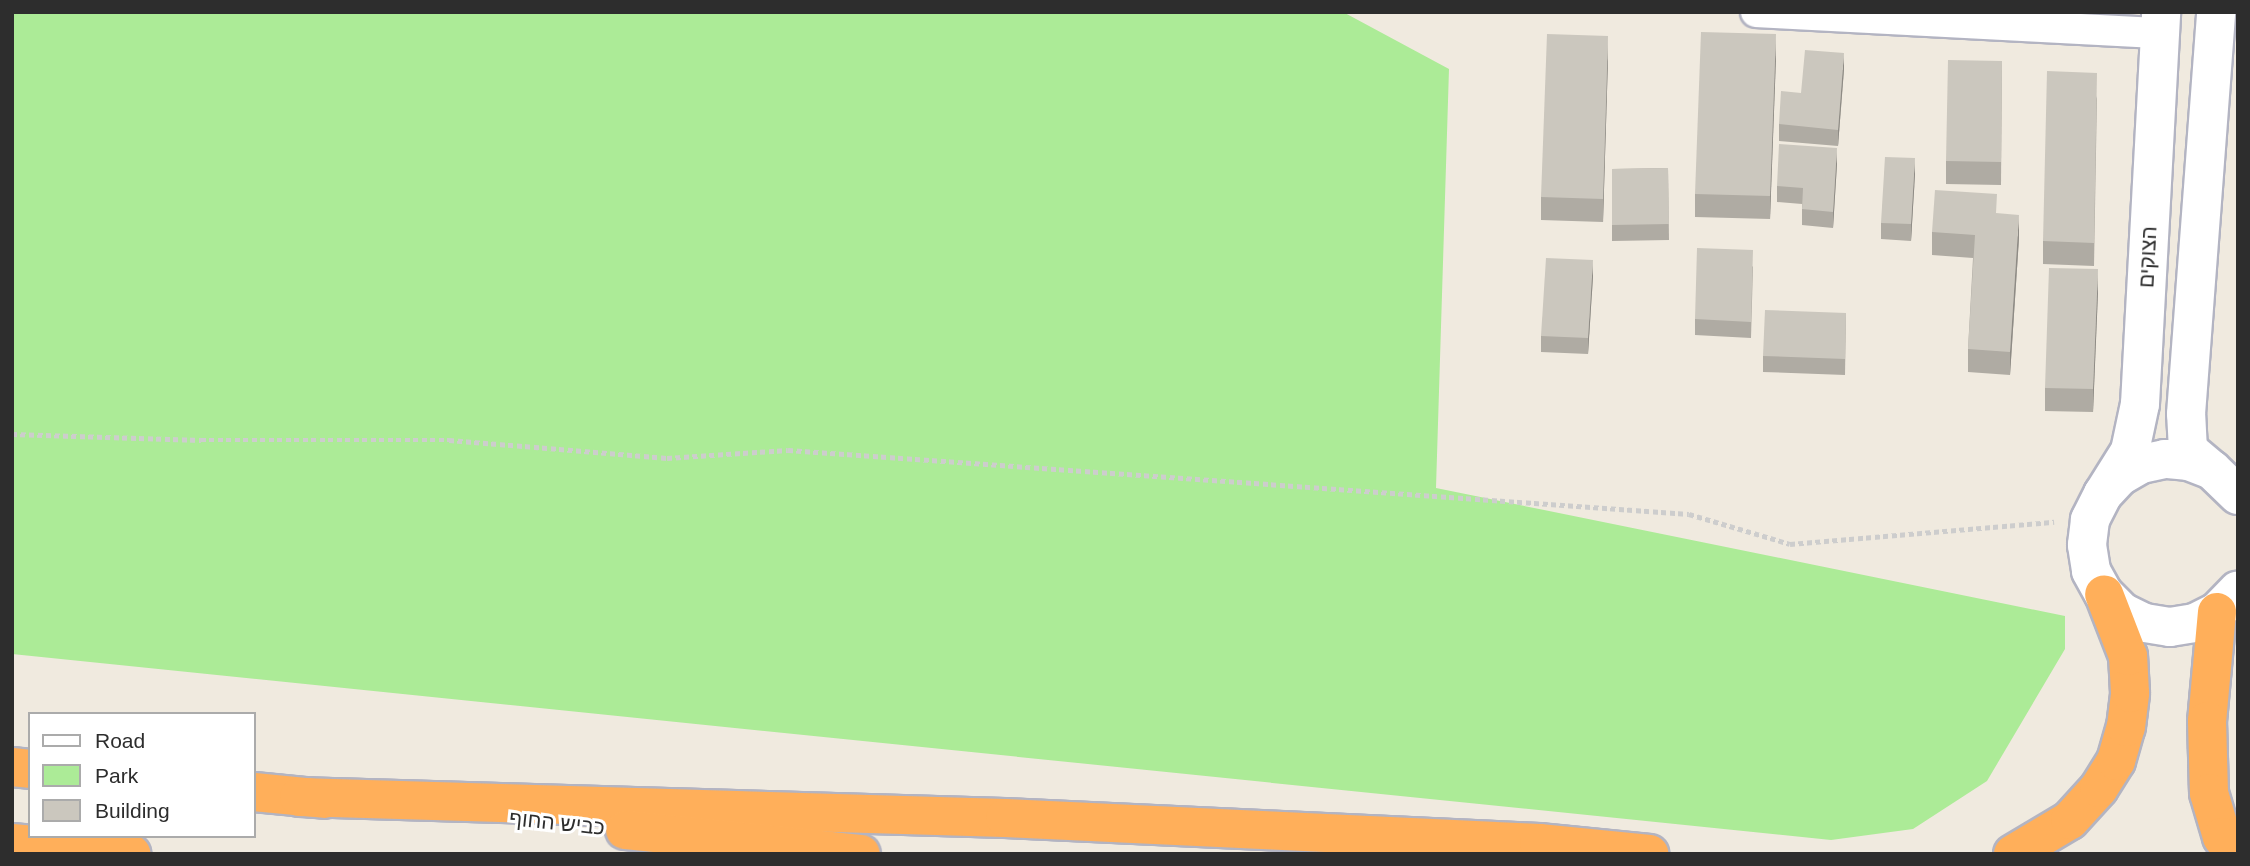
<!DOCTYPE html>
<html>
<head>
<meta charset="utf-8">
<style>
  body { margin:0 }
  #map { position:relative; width:2250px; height:866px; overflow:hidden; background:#f0eadf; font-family:Arial,Heebo,sans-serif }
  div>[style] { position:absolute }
  .green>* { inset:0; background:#aceb97 }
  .path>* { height:4.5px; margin-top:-2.25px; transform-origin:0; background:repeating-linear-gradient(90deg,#cdcdcd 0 5px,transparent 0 8.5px) }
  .roads { filter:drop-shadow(2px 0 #b3b4c2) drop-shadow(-2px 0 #b3b4c2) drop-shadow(0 2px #b3b4c2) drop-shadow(0 -2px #b3b4c2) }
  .minor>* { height:30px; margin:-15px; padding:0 15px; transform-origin:15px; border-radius:15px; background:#fff }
  .tertiary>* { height:38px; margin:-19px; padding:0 19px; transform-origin:19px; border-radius:19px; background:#fff }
  .motorway>* { height:38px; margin:-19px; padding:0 19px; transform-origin:19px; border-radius:19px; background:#ffaf5a }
  .wall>* { inset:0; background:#afaba3 }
  .shaded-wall>* { inset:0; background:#8e8b85 }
  .building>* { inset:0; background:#cbc7be }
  span { translate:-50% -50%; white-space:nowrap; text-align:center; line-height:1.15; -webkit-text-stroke:6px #fff; paint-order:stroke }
  .street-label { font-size:21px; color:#2d2d2d }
  .frame { position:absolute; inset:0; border:14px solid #2d2d2d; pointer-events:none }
  .legend { position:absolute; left:28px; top:712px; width:228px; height:126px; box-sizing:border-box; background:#fff; border:2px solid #ababab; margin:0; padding:9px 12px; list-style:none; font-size:21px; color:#2d2d2d }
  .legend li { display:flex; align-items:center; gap:14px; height:35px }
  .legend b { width:35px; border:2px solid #ababab }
</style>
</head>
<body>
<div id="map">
  <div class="green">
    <i style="clip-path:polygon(12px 12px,1343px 12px,1449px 69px,1436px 488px,2065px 616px,2065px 649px,1987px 781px,1913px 829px,1831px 840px,12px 654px)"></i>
  </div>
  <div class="path">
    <i style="left:12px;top:434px;width:189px;rotate:1.8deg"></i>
    <i style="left:201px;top:440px;width:248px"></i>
    <i style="left:449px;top:440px;width:219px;rotate:4.7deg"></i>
    <i style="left:667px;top:458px;width:121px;rotate:-3.8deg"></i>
    <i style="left:788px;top:450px;width:903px;rotate:4.06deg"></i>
    <i style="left:1689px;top:514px;width:105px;rotate:16.5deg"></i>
    <i style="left:1790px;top:544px;width:265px;rotate:-4.8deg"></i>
  </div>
  <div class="roads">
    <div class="minor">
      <i style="left:1756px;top:12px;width:405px;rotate:3deg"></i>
    </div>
    <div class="tertiary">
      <i style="left:2212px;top:470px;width:31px;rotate:-140deg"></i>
      <i style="left:2188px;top:450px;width:36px;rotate:-93deg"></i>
      <i style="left:2186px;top:414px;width:403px;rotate:-85.7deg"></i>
      <i style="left:2103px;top:494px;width:51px;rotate:-57.9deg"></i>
      <i style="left:2130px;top:451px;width:48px;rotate:-78deg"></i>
      <i style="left:2140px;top:404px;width:393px;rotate:-86.9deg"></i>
      <i style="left:2238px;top:495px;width:36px;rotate:-136deg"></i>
      <i style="left:2212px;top:470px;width:25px;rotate:-159deg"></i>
      <i style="left:2189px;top:461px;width:24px;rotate:-175deg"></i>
      <i style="left:2165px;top:459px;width:25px;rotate:168deg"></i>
      <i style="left:2141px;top:464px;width:24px;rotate:150deg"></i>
      <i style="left:2120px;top:476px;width:25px;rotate:133deg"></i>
      <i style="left:2103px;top:494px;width:29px;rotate:117deg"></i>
      <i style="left:2090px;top:520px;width:25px;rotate:97deg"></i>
      <i style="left:2087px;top:545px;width:26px;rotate:81deg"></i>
      <i style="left:2091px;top:571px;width:26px;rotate:61deg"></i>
      <i style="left:2104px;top:594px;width:25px;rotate:45deg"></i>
      <i style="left:2122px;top:612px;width:25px;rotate:26deg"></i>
      <i style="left:2145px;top:623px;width:25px;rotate:9deg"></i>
      <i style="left:2170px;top:627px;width:25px;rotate:-9deg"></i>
      <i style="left:2195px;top:623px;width:25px;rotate:-27deg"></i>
      <i style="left:2217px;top:612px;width:30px;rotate:-46deg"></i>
    </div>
    <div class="motorway">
      <i style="left:2217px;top:612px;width:109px;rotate:95.2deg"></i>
      <i style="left:2207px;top:721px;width:72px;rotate:88.4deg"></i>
      <i style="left:2209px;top:793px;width:46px;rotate:73.5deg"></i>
      <i style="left:2222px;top:837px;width:21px;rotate:53deg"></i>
      <i style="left:12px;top:767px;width:18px;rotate:6deg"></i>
      <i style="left:254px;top:792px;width:71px;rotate:5.6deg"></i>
      <i style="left:299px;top:797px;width:706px;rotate:1.7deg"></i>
      <i style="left:1005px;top:818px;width:535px;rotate:2.68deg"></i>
      <i style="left:1539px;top:843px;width:111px;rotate:5.7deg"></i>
      <i style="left:625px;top:830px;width:237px;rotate:5.8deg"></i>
      <i style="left:12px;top:843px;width:120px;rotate:5.3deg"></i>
      <i style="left:2013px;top:854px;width:66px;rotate:-30.8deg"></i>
      <i style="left:2070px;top:820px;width:43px;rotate:-47.8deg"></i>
      <i style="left:2099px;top:788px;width:32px;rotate:-58deg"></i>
      <i style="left:2116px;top:761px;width:35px;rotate:-74deg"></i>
      <i style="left:2126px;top:727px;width:34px;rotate:-83deg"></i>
      <i style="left:2130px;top:693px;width:37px;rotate:-93deg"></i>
      <i style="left:2128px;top:656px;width:66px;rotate:-111.2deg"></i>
    </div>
  </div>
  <div class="wall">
    <i style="clip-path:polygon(1776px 57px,1770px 219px,1695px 217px,1695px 194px)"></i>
    <i style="clip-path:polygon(1608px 59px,1603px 222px,1541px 220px,1541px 197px)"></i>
    <i style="clip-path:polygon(2002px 61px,2001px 185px,1946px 184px,1946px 161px)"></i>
    <i style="clip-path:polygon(1844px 69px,1838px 146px,1779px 141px,1779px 124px,1801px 93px)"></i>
    <i style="clip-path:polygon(2097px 96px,2094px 266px,2043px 264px,2043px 241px)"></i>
    <i style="clip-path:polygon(1837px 164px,1833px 228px,1802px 225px,1802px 204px,1777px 202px,1777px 186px)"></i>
    <i style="clip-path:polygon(1668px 168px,1669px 240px,1612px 241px,1612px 169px)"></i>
    <i style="clip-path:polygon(1915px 174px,1911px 241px,1881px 239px,1881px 223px)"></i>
    <i style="clip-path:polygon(1997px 214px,2019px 238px,2010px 375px,1968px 372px,1968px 349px,1973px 258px,1932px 255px,1932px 232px)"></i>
    <i style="clip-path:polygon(1753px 266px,1751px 338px,1695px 335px,1695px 319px)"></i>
    <i style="clip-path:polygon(1593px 276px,1588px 354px,1541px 352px,1541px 336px)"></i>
    <i style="clip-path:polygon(2098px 292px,2093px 412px,2045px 411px,2045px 388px)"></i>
    <i style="clip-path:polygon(1846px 313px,1845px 375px,1763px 372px,1763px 356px)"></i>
  </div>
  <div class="shaded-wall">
    <i style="clip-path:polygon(1776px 34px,1776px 57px,1770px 219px,1770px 196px)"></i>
    <i style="clip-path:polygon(1608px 36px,1608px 59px,1603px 222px,1603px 199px)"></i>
    <i style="clip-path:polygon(1844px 53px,1844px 69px,1838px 146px,1838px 130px)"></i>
    <i style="clip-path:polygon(1837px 148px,1837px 164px,1833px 228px,1833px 212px)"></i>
    <i style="clip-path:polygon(1915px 158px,1915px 174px,1911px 241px,1911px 224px)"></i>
    <i style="clip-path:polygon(2019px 215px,2019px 238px,2010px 375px,2010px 352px)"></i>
    <i style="clip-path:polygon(1593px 260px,1593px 276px,1588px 354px,1588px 338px)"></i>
    <i style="clip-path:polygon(2098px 269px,2098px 292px,2093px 412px,2093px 389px)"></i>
  </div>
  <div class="building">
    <i style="clip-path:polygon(1701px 32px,1776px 34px,1770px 196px,1695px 194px)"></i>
    <i style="clip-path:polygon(1547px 34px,1608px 36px,1603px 199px,1541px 197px)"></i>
    <i style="clip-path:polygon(1805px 50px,1844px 53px,1838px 130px,1779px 124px,1781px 91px,1801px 93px)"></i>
    <i style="clip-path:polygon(1948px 60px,2002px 61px,2001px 162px,1946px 161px)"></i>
    <i style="clip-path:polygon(2047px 71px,2097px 73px,2094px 243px,2043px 241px)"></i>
    <i style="clip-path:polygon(1779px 144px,1837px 148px,1833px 212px,1802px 209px,1803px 188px,1777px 186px)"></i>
    <i style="clip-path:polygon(1885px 157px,1915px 158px,1911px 224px,1881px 223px)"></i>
    <i style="clip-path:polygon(1668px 168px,1669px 224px,1612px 225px,1612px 169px)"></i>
    <i style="clip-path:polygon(1935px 190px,1997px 194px,1996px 213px,2019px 215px,2010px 352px,1968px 349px,1975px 235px,1932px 232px)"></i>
    <i style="clip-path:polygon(1697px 248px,1753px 250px,1751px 322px,1695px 319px)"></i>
    <i style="clip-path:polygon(1546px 258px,1593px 260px,1588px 338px,1541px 336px)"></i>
    <i style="clip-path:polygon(2049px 268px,2098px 269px,2093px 389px,2045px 388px)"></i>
    <i style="clip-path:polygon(1765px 310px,1846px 313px,1845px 359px,1763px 356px)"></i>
  </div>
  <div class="street-label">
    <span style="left:2148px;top:257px;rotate:-87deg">הצוקים</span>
    <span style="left:557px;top:823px;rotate:6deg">כביש החוף</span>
  </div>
  <div class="frame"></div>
  <ul class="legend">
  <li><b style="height:9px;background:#fff"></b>Road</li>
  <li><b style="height:19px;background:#aceb97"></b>Park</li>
  <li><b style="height:19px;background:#cbc7be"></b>Building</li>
  </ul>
</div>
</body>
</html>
